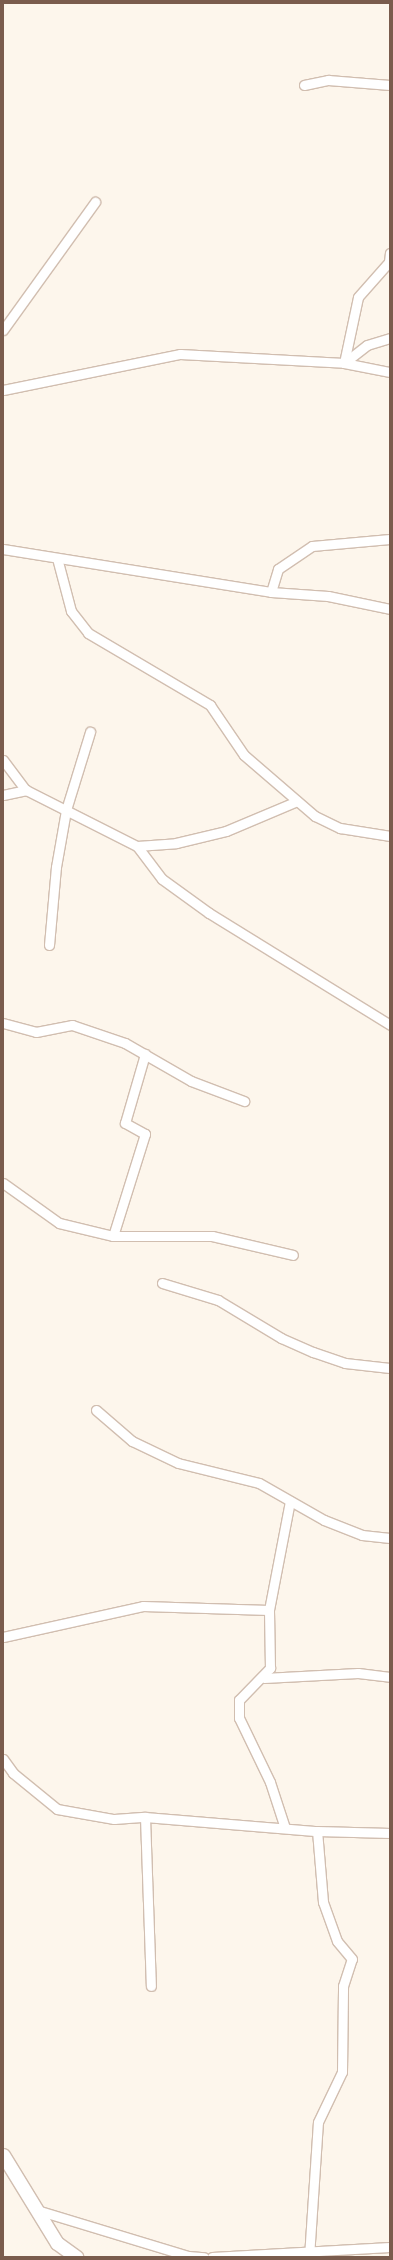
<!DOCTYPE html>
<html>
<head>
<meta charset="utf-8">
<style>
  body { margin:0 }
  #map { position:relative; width:393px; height:2260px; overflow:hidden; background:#fdf6ec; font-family:"Exo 2",sans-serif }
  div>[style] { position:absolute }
  .roads { filter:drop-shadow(1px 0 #d1beb0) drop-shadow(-1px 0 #d1beb0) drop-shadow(0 1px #d1beb0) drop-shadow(0 -1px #d1beb0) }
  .street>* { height:9px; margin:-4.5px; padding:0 4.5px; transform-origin:4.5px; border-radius:4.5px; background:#fff }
  .secondary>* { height:13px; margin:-6.5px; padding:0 6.5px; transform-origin:6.5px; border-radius:6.5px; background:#fff }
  span { translate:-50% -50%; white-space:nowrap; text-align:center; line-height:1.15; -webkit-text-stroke:3px #fffaf3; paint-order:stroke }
  .frame { position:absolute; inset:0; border:4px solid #7a5c4d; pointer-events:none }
</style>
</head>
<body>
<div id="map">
  <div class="roads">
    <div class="street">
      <i style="left:304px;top:85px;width:25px;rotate:-12deg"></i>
      <i style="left:328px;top:80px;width:62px;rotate:4.6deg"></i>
      <i style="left:3px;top:330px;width:158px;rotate:-54.3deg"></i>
      <i style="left:344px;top:363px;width:67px;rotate:-78deg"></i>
      <i style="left:358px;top:297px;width:47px;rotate:-48.5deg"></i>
      <i style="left:389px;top:262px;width:9px;rotate:-84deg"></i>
      <i style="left:344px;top:363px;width:29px;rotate:-38deg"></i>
      <i style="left:367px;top:345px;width:24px;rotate:-17deg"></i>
      <i style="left:3px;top:390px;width:181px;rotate:-11.5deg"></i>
      <i style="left:180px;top:354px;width:164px;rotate:3.1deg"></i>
      <i style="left:344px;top:363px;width:47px;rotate:11.1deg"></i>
      <i style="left:3px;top:549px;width:271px;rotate:9.1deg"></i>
      <i style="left:271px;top:592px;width:57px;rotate:4deg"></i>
      <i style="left:328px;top:596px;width:63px;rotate:11.8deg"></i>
      <i style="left:57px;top:558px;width:55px;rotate:75.2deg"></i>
      <i style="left:71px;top:611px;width:28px;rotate:52deg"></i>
      <i style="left:88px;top:633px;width:142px;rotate:30.5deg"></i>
      <i style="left:210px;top:705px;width:60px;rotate:55.8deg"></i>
      <i style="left:244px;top:755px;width:94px;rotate:40.7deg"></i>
      <i style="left:315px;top:816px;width:28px;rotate:26deg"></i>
      <i style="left:340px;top:828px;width:51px;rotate:9.1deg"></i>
      <i style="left:271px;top:592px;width:24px;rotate:-73deg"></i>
      <i style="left:278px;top:569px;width:41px;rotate:-34.1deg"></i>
      <i style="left:312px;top:546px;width:78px;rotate:-5.1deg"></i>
      <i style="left:3px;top:760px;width:38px;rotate:53deg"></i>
      <i style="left:26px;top:790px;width:124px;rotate:26.8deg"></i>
      <i style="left:137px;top:846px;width:41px;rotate:52.9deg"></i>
      <i style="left:162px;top:879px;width:58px;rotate:35.9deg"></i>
      <i style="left:209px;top:913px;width:213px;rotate:31.7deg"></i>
      <i style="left:3px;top:795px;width:24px;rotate:-12deg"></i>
      <i style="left:137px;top:846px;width:39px;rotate:-4deg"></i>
      <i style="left:176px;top:843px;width:51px;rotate:-13.5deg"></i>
      <i style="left:226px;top:831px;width:77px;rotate:-22.9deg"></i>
      <i style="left:49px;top:945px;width:78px;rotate:-84.9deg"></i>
      <i style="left:56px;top:867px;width:58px;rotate:-80deg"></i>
      <i style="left:66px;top:810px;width:82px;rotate:-72.9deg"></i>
      <i style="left:3px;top:1023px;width:34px;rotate:15deg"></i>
      <i style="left:36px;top:1032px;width:37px;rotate:-11deg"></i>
      <i style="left:72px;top:1025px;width:56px;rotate:18.8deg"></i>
      <i style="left:125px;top:1043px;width:76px;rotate:29.9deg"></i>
      <i style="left:191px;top:1081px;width:57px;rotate:20.7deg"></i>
      <i style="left:3px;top:1183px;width:69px;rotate:35.5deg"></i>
      <i style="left:59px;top:1223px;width:56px;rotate:13.5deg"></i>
      <i style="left:113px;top:1236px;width:99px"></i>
      <i style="left:212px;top:1236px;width:83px;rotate:13.2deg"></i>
      <i style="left:113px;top:1236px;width:107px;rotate:-72.6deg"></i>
      <i style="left:145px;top:1134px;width:23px;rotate:-151deg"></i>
      <i style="left:125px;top:1123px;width:72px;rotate:-73.8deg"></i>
      <i style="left:162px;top:1283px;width:59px;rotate:16.9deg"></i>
      <i style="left:218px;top:1300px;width:74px;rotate:31.1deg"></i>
      <i style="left:281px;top:1338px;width:35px;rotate:24deg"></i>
      <i style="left:313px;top:1352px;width:34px;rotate:19deg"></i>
      <i style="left:345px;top:1363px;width:45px;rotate:6.3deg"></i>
      <i style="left:96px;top:1410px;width:48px;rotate:40.7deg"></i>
      <i style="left:132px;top:1441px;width:51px;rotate:25.6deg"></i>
      <i style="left:178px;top:1463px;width:83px;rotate:13.9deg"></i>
      <i style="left:259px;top:1483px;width:75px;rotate:29.6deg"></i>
      <i style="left:324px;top:1520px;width:41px;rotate:21.5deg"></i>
      <i style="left:362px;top:1535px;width:28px;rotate:6deg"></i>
      <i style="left:3px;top:1637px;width:143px;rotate:-12.5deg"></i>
      <i style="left:143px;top:1606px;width:126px;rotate:1.8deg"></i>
      <i style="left:264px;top:1678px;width:94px;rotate:-3deg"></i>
      <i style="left:358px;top:1673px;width:32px;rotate:7deg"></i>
      <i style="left:3px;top:1759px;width:17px;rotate:54deg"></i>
      <i style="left:13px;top:1773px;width:57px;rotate:39.3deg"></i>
      <i style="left:57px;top:1809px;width:58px;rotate:10deg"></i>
      <i style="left:114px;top:1819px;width:31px;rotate:-4deg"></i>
      <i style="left:145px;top:1817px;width:173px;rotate:4.7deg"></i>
      <i style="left:317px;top:1831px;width:73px;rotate:1.6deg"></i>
      <i style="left:145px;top:1817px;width:169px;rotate:88deg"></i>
      <i style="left:285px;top:1828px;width:48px;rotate:-108.1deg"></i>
      <i style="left:270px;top:1782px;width:71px;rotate:-115.8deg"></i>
      <i style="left:239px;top:1718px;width:18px;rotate:-90deg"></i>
      <i style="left:239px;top:1700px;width:45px;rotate:-45.9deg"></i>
      <i style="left:270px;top:1668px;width:58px;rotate:-91deg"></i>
      <i style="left:269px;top:1610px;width:111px;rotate:-79.1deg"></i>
      <i style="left:40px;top:2211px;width:155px;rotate:16.9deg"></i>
      <i style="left:188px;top:2256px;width:16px;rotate:4deg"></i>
      <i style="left:212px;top:2257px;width:178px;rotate:-3.2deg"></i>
      <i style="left:309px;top:2257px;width:135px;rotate:-86.2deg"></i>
      <i style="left:318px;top:2122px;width:55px;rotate:-64.4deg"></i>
      <i style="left:342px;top:2072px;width:86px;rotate:-89.3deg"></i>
      <i style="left:343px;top:1986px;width:28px;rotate:-72deg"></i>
      <i style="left:352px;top:1959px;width:23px;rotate:-130deg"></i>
      <i style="left:337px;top:1941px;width:41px;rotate:-109.7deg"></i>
      <i style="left:323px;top:1902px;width:71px;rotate:-94.8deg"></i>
    </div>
    <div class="secondary">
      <i style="left:3px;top:2155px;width:103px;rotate:58.5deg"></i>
      <i style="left:57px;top:2243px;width:24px;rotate:36deg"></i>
    </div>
  </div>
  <div class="frame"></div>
</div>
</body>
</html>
